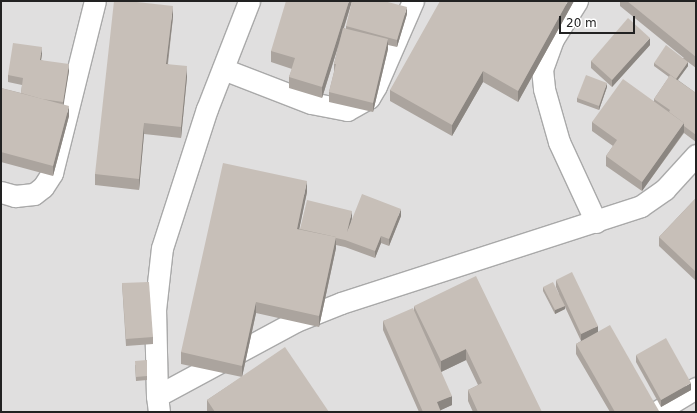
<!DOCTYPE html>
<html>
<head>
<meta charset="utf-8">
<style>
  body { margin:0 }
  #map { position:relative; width:697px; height:413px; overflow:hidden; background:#f2efe9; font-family:"DejaVu Sans",sans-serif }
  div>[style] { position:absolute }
  .residential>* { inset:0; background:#e0dfdf }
  .roads { filter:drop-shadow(1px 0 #a9a9a9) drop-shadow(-1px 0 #a9a9a9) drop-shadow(0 1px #a9a9a9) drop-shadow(0 -1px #a9a9a9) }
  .minor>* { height:21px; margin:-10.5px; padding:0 10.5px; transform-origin:10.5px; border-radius:10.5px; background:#fff }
  .wall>* { inset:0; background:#aba49e }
  .shaded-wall>* { inset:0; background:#8b8681 }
  .building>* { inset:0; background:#c7bfb8 }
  span { translate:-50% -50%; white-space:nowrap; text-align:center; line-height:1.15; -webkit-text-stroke:3.5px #fff; paint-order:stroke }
  .frame { position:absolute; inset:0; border:2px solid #222; pointer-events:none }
  .scale { position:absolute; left:559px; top:16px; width:76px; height:18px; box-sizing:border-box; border:2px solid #222; border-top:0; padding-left:5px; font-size:12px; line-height:14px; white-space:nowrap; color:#222; -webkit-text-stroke:3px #fff; paint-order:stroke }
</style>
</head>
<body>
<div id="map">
  <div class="residential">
    <i style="clip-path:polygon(1px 1px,696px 1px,696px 412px,1px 412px)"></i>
  </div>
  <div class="roads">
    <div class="minor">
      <i style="left:577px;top:1px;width:45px;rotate:122.3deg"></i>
      <i style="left:553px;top:39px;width:32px;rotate:110deg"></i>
      <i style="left:542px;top:69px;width:20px;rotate:84deg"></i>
      <i style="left:544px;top:89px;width:55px;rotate:74.2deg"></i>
      <i style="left:559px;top:142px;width:88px;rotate:65.2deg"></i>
      <i style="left:223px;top:69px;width:94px;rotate:21.1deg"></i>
      <i style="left:311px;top:103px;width:37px;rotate:11deg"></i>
      <i style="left:347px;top:110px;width:25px;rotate:-29deg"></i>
      <i style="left:369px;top:98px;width:14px;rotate:-60deg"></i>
      <i style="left:376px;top:86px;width:93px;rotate:-66.5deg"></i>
      <i style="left:1px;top:192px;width:15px;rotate:16deg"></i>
      <i style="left:15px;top:196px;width:19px;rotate:-6deg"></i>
      <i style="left:34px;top:194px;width:11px;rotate:-38deg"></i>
      <i style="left:43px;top:187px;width:17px;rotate:-57deg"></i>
      <i style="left:52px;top:173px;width:177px;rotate:-76deg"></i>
      <i style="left:157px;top:396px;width:86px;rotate:-91.3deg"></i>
      <i style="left:155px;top:310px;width:62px;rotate:-83.6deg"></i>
      <i style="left:162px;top:248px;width:146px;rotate:-72.1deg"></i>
      <i style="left:207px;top:109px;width:116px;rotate:-68.7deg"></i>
      <i style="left:159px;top:412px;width:16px;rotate:-97deg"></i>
      <i style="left:157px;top:396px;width:158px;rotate:-28.3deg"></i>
      <i style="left:296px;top:321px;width:48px;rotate:-21.8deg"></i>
      <i style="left:341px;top:303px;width:315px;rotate:-17.9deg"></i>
      <i style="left:641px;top:206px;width:29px;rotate:-35deg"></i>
      <i style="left:665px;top:189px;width:46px;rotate:-47.6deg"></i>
      <i style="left:656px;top:412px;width:47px;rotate:-31deg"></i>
    </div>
  </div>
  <div class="wall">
    <i style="clip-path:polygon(352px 1px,344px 28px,346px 29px,346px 26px,407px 14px,397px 47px,388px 45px,388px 49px,373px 112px,329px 102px,329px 92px,334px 72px,334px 64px,339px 44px,322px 98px,289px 88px,289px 77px,292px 69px,271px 62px,271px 51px)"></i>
    <i style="clip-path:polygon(574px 1px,518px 102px,483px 82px,452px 136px,390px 101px,390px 90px)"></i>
    <i style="clip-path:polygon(620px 1px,696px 1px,696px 68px,688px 62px,688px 66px,678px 80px,696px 93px,696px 142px,684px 133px,642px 191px,606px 166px,606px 156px,613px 146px,592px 131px,592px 122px,654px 101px,654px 99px,669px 77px,654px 66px,654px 63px,684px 58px,620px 6px)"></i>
    <i style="clip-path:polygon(173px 17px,168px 64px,187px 77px,181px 138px,144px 134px,139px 190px,95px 185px,95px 174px)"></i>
    <i style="clip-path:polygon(650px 45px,612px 87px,591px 68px,591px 61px)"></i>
    <i style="clip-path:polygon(42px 54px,41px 60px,69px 71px,63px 105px,69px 116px,53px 176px,1px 162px,1px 88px,21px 93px,22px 85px,8px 82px,8px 75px)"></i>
    <i style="clip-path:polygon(607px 87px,599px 110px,577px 102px,577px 98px)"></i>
    <i style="clip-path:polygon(307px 192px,299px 229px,352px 218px,351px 223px,401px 216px,389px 246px,381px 243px,375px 258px,345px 247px,336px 245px,336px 248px,319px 327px,256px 313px,242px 377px,329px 412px,208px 412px,207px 411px,207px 400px,242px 377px,181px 364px,181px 352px)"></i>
    <i style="clip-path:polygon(696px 198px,696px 281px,659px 246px,659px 237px)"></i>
    <i style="clip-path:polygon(556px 280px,598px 332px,659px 412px,610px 412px,576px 354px,576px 344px,581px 341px,565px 307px,565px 309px,555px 314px,543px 291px,543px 287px,559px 294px,556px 287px)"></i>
    <i style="clip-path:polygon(122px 283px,153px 337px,153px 344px,126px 346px)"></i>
    <i style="clip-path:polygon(414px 306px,542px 412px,473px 412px,468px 401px,468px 390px,478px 385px,466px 360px,441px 372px,452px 405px,440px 410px,441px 412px,419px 412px,383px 330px,383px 321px,414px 311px)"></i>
    <i style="clip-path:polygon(636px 355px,691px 390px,661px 407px,636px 362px)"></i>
    <i style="clip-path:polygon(147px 360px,147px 380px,136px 381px,135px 365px)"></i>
  </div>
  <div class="shaded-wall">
    <i style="clip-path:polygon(349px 1px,352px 1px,322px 98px,322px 87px)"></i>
    <i style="clip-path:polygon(568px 1px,574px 1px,518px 102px,518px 91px)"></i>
    <i style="clip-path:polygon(173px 6px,173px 17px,166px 75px,166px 64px)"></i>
    <i style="clip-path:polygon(407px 7px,407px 14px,397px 47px,397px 40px)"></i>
    <i style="clip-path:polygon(650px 38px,650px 45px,612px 87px,612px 80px)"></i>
    <i style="clip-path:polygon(388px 39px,388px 49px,373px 112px,373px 103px)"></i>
    <i style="clip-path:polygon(42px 47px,42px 54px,40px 67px,40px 60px)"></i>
    <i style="clip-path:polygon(688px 62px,688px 66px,676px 82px,676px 79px)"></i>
    <i style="clip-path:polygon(69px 64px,69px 71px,63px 109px,63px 102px)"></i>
    <i style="clip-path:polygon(187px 66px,187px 77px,181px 138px,181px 127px)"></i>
    <i style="clip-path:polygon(483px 71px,483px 82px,452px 136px,452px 125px)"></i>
    <i style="clip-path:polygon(607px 83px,607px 87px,599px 110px,599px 106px)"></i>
    <i style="clip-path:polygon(69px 106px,69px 116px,53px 176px,53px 166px)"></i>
    <i style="clip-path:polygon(144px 123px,144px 134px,139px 190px,139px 179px)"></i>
    <i style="clip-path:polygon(684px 123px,684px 132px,642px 191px,642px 182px)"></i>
    <i style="clip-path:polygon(307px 181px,307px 192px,297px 240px,297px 229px)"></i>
    <i style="clip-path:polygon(401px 209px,401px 216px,389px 246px,389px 239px)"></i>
    <i style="clip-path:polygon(352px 211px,352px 218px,347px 239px,347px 232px)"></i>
    <i style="clip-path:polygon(381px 236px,381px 243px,375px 258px,375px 251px)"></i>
    <i style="clip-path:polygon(336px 237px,336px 248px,319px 327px,319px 316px)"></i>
    <i style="clip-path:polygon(256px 302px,256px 313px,242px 377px,242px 366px)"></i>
    <i style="clip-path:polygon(565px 306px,565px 309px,555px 314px,555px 310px)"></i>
    <i style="clip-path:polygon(598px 326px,598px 334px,581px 341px,581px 334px)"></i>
    <i style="clip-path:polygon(466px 349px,466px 360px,441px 372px,441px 361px)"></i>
    <i style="clip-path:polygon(691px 383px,691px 390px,661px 407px,661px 400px)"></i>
    <i style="clip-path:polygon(452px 396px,452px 405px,437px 412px,437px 402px)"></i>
  </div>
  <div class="building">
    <i style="clip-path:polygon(114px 1px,128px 1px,173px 6px,166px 64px,187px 66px,181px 127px,144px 123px,139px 179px,95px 174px)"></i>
    <i style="clip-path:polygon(286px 1px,349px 1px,322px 87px,289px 77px,295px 58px,271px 51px)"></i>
    <i style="clip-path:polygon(352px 1px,384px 1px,407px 7px,397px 40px,346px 26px)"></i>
    <i style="clip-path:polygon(440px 1px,568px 1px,518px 91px,483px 71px,452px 125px,390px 90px)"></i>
    <i style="clip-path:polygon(627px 1px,696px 1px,696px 57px)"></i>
    <i style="clip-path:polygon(628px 18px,650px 38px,612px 80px,591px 61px)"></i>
    <i style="clip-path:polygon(343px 28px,388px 39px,373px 103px,329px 92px,336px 64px,334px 64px)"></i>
    <i style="clip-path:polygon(13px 43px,42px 47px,40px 60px,69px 64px,63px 102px,42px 99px,21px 93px,23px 78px,8px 75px)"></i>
    <i style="clip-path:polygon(666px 45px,688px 62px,676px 79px,654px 63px)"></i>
    <i style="clip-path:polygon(586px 75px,607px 83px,599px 106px,577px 98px)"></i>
    <i style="clip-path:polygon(670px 75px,696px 93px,696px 135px,684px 126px,684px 123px,669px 112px,670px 110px,654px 99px)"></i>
    <i style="clip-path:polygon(623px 79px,684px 123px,642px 182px,606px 156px,617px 140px,592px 122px)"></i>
    <i style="clip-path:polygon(1px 88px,69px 106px,53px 166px,1px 152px)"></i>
    <i style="clip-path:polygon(223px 163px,307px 181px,297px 229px,336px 237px,319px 316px,256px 302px,242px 366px,181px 352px)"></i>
    <i style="clip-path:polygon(362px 194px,401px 209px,389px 239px,381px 236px,375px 251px,345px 240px,336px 238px,336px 237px,300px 229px,307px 200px,352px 211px,347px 232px)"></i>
    <i style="clip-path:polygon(696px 198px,696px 272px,659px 237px)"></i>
    <i style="clip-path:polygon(572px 272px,598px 326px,581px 334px,556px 280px)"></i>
    <i style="clip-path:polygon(476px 276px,542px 412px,478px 412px,468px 390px,482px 383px,466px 349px,441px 361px,414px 306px)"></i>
    <i style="clip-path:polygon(149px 282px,153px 337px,126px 339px,122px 283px)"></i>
    <i style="clip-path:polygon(553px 282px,565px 306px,555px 310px,543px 287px)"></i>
    <i style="clip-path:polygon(413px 308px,452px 396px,437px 402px,441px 412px,423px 412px,383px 321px)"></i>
    <i style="clip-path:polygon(610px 325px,659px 411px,656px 412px,615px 412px,576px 344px)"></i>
    <i style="clip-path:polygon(666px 338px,691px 383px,661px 400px,636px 355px)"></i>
    <i style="clip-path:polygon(285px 347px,329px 412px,215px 412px,207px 400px)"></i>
    <i style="clip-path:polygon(147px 360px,147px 376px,136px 377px,135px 361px)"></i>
  </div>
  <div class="frame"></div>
  <div class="scale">20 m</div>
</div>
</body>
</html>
